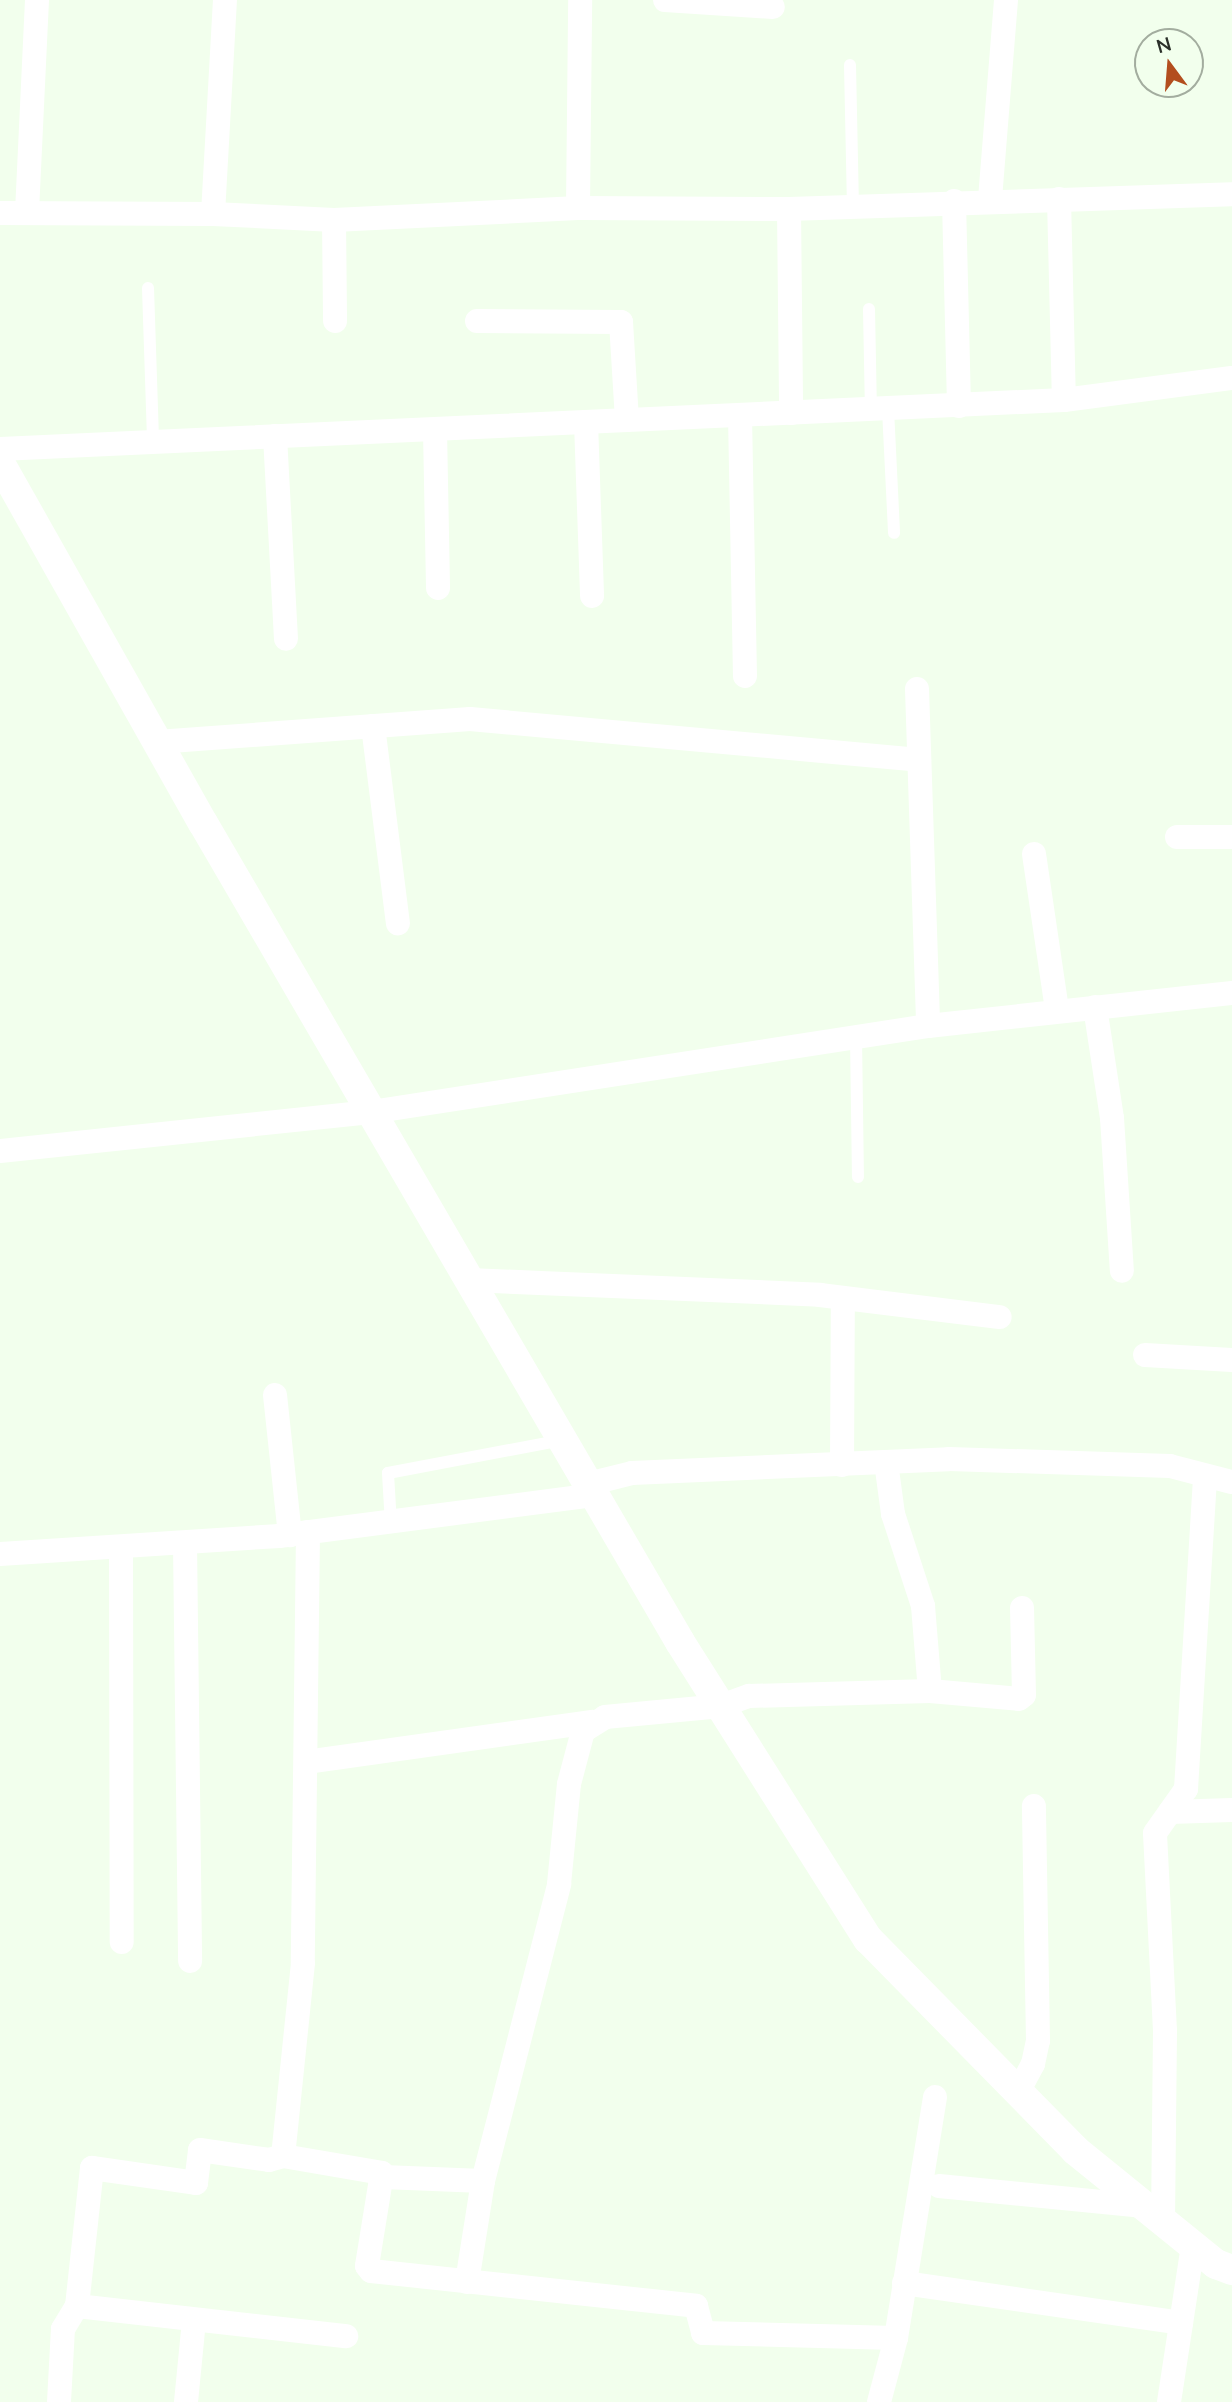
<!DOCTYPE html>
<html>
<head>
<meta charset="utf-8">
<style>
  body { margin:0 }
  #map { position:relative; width:1232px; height:2402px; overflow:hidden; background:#f2ffed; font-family:Mulish,sans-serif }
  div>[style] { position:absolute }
  .service>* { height:12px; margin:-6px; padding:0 6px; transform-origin:6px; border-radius:6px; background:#fff }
  .minor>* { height:24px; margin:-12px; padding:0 12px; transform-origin:12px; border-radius:12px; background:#fff }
  .tertiary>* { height:30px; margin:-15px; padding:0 15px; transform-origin:15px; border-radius:15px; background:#fff }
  span { translate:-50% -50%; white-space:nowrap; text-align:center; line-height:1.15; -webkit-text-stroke:6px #f2ffed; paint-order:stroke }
  .north { position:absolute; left:1134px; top:28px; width:70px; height:70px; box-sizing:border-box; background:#f2ffed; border:2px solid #a3ad9f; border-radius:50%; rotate:344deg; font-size:19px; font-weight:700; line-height:28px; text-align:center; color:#2c312a }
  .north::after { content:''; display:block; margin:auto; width:24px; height:32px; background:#b34e1e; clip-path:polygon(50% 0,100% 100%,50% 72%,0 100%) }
</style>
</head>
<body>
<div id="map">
  <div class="service">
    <i style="left:850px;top:65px;width:141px;rotate:88.8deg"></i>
    <i style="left:148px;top:288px;width:154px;rotate:88.1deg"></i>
    <i style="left:869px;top:309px;width:100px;rotate:88.9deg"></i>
    <i style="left:888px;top:409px;width:124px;rotate:87.2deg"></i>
    <i style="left:856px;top:1037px;width:140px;rotate:89.2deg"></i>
    <i style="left:391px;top:1524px;width:51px;rotate:-93.4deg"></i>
    <i style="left:388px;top:1473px;width:177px;rotate:-10.7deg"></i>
  </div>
  <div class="minor">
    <i style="left:665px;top:0;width:108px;rotate:3.7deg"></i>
    <i style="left:990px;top:199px;width:200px;rotate:-85.4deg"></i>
    <i style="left:1059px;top:199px;width:201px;rotate:88.6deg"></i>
    <i style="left:954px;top:201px;width:205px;rotate:88.6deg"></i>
    <i style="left:578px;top:208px;width:208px;rotate:-89.4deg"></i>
    <i style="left:789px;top:209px;width:204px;rotate:89.4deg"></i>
    <i style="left:27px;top:212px;width:212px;rotate:-87.3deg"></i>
    <i style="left:0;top:213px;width:213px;rotate:0.3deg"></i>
    <i style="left:213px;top:214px;width:214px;rotate:-86.8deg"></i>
    <i style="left:213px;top:214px;width:121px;rotate:2.8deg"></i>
    <i style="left:334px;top:220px;width:244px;rotate:-2.8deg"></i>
    <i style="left:578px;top:208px;width:211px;rotate:0.3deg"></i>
    <i style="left:789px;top:209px;width:443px;rotate:-1.9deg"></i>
    <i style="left:334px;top:220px;width:101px;rotate:89.4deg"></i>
    <i style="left:477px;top:321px;width:144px;rotate:0.4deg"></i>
    <i style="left:621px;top:322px;width:98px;rotate:86.5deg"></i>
    <i style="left:740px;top:416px;width:260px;rotate:88.9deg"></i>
    <i style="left:586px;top:422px;width:174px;rotate:88deg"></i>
    <i style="left:435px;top:430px;width:158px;rotate:88.9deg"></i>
    <i style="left:275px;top:436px;width:203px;rotate:86.9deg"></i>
    <i style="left:0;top:449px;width:1065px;rotate:-2.64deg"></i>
    <i style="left:1064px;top:400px;width:169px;rotate:-7.5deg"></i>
    <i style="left:917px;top:689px;width:337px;rotate:88.1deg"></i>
    <i style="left:373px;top:726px;width:199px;rotate:82.8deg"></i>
    <i style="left:157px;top:742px;width:314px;rotate:-4.2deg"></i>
    <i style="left:470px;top:719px;width:451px;rotate:5.2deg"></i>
    <i style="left:1177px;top:837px;width:55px"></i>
    <i style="left:1034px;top:854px;width:158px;rotate:81.6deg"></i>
    <i style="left:1095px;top:1007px;width:112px;rotate:81.3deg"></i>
    <i style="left:1112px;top:1118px;width:153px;rotate:86.3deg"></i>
    <i style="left:0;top:1151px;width:373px;rotate:-6deg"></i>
    <i style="left:371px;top:1112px;width:564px;rotate:-8.78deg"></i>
    <i style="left:928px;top:1026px;width:306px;rotate:-6.2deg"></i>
    <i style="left:469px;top:1280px;width:351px;rotate:2.4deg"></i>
    <i style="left:820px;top:1295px;width:181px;rotate:7deg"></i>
    <i style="left:1145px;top:1355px;width:87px;rotate:3.3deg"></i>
    <i style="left:275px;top:1395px;width:141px;rotate:83.9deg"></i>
    <i style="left:886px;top:1462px;width:52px;rotate:82.3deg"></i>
    <i style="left:893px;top:1514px;width:97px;rotate:71.9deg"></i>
    <i style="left:923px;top:1606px;width:85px;rotate:85.3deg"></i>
    <i style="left:842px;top:1465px;width:167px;rotate:-89.7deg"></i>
    <i style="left:588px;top:1484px;width:45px;rotate:-14deg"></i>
    <i style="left:632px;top:1473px;width:317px;rotate:-2.5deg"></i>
    <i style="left:949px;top:1459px;width:221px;rotate:1.8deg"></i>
    <i style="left:1170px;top:1466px;width:64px;rotate:14.5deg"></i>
    <i style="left:308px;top:1532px;width:431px;rotate:90.7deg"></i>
    <i style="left:303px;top:1963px;width:194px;rotate:95.9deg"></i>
    <i style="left:283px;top:2156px;width:100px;rotate:9.7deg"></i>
    <i style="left:382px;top:2173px;width:94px;rotate:99.2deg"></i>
    <i style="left:367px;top:2266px;width:6px;rotate:51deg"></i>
    <i style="left:371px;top:2271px;width:327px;rotate:6.1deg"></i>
    <i style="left:696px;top:2306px;width:28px;rotate:75deg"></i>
    <i style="left:703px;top:2333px;width:193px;rotate:1.5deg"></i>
    <i style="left:185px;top:1543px;width:418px;rotate:89.3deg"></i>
    <i style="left:121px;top:1548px;width:394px;rotate:89.9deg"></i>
    <i style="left:0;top:1554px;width:280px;rotate:-3.7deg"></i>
    <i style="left:279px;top:1536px;width:319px;rotate:-7.4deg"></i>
    <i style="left:306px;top:1762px;width:289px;rotate:-8deg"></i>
    <i style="left:1170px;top:1812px;width:62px;rotate:-1.8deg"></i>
    <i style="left:1018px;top:2092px;width:32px;rotate:-62deg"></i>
    <i style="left:1033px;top:2064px;width:24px;rotate:-78deg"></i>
    <i style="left:1038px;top:2041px;width:235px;rotate:-91deg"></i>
    <i style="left:383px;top:2177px;width:100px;rotate:2.3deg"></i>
    <i style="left:939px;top:2186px;width:206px;rotate:5.6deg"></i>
    <i style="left:1163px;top:2222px;width:191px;rotate:-89.4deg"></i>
    <i style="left:1165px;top:2031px;width:198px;rotate:-92.9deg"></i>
    <i style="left:1155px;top:1833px;width:54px;rotate:-54.8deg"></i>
    <i style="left:1186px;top:1789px;width:312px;rotate:-86.5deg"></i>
    <i style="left:467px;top:2282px;width:102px;rotate:-81deg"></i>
    <i style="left:483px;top:2181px;width:307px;rotate:-75.6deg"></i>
    <i style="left:559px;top:1884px;width:100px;rotate:-84.3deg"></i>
    <i style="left:569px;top:1784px;width:55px;rotate:-75.2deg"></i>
    <i style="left:583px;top:1731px;width:26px;rotate:-32deg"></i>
    <i style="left:605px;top:1717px;width:117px;rotate:-5.4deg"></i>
    <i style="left:721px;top:1706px;width:30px;rotate:-20deg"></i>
    <i style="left:749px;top:1696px;width:181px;rotate:-1.6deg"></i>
    <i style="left:930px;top:1691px;width:89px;rotate:5.1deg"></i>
    <i style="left:1019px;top:1699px;width:6px;rotate:-39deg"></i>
    <i style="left:1024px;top:1695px;width:87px;rotate:-91.3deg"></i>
    <i style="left:904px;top:2283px;width:280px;rotate:8.2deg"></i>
    <i style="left:77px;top:2306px;width:271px;rotate:6.4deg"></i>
    <i style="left:59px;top:2402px;width:73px;rotate:-86.9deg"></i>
    <i style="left:63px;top:2329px;width:27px;rotate:-59deg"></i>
    <i style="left:77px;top:2306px;width:139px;rotate:-83.8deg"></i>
    <i style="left:92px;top:2168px;width:105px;rotate:8.2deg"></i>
    <i style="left:196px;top:2183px;width:33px;rotate:-83deg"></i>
    <i style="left:200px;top:2150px;width:70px;rotate:8.2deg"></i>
    <i style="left:269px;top:2160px;width:15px;rotate:-16deg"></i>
    <i style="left:186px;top:2402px;width:81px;rotate:-84.4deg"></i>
    <i style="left:879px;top:2402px;width:66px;rotate:-75.1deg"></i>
    <i style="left:896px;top:2338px;width:244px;rotate:-80.8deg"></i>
    <i style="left:1169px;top:2402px;width:158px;rotate:-81.3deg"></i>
  </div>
  <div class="tertiary">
    <i style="left:0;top:463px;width:413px;rotate:60.6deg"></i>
    <i style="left:203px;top:823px;width:948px;rotate:59.78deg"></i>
    <i style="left:680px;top:1642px;width:352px;rotate:57.7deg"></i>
    <i style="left:868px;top:1939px;width:296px;rotate:45.5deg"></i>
    <i style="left:1075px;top:2150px;width:181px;rotate:39deg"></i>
    <i style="left:1216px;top:2264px;width:17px;rotate:21deg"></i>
  </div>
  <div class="north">N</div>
</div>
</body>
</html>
